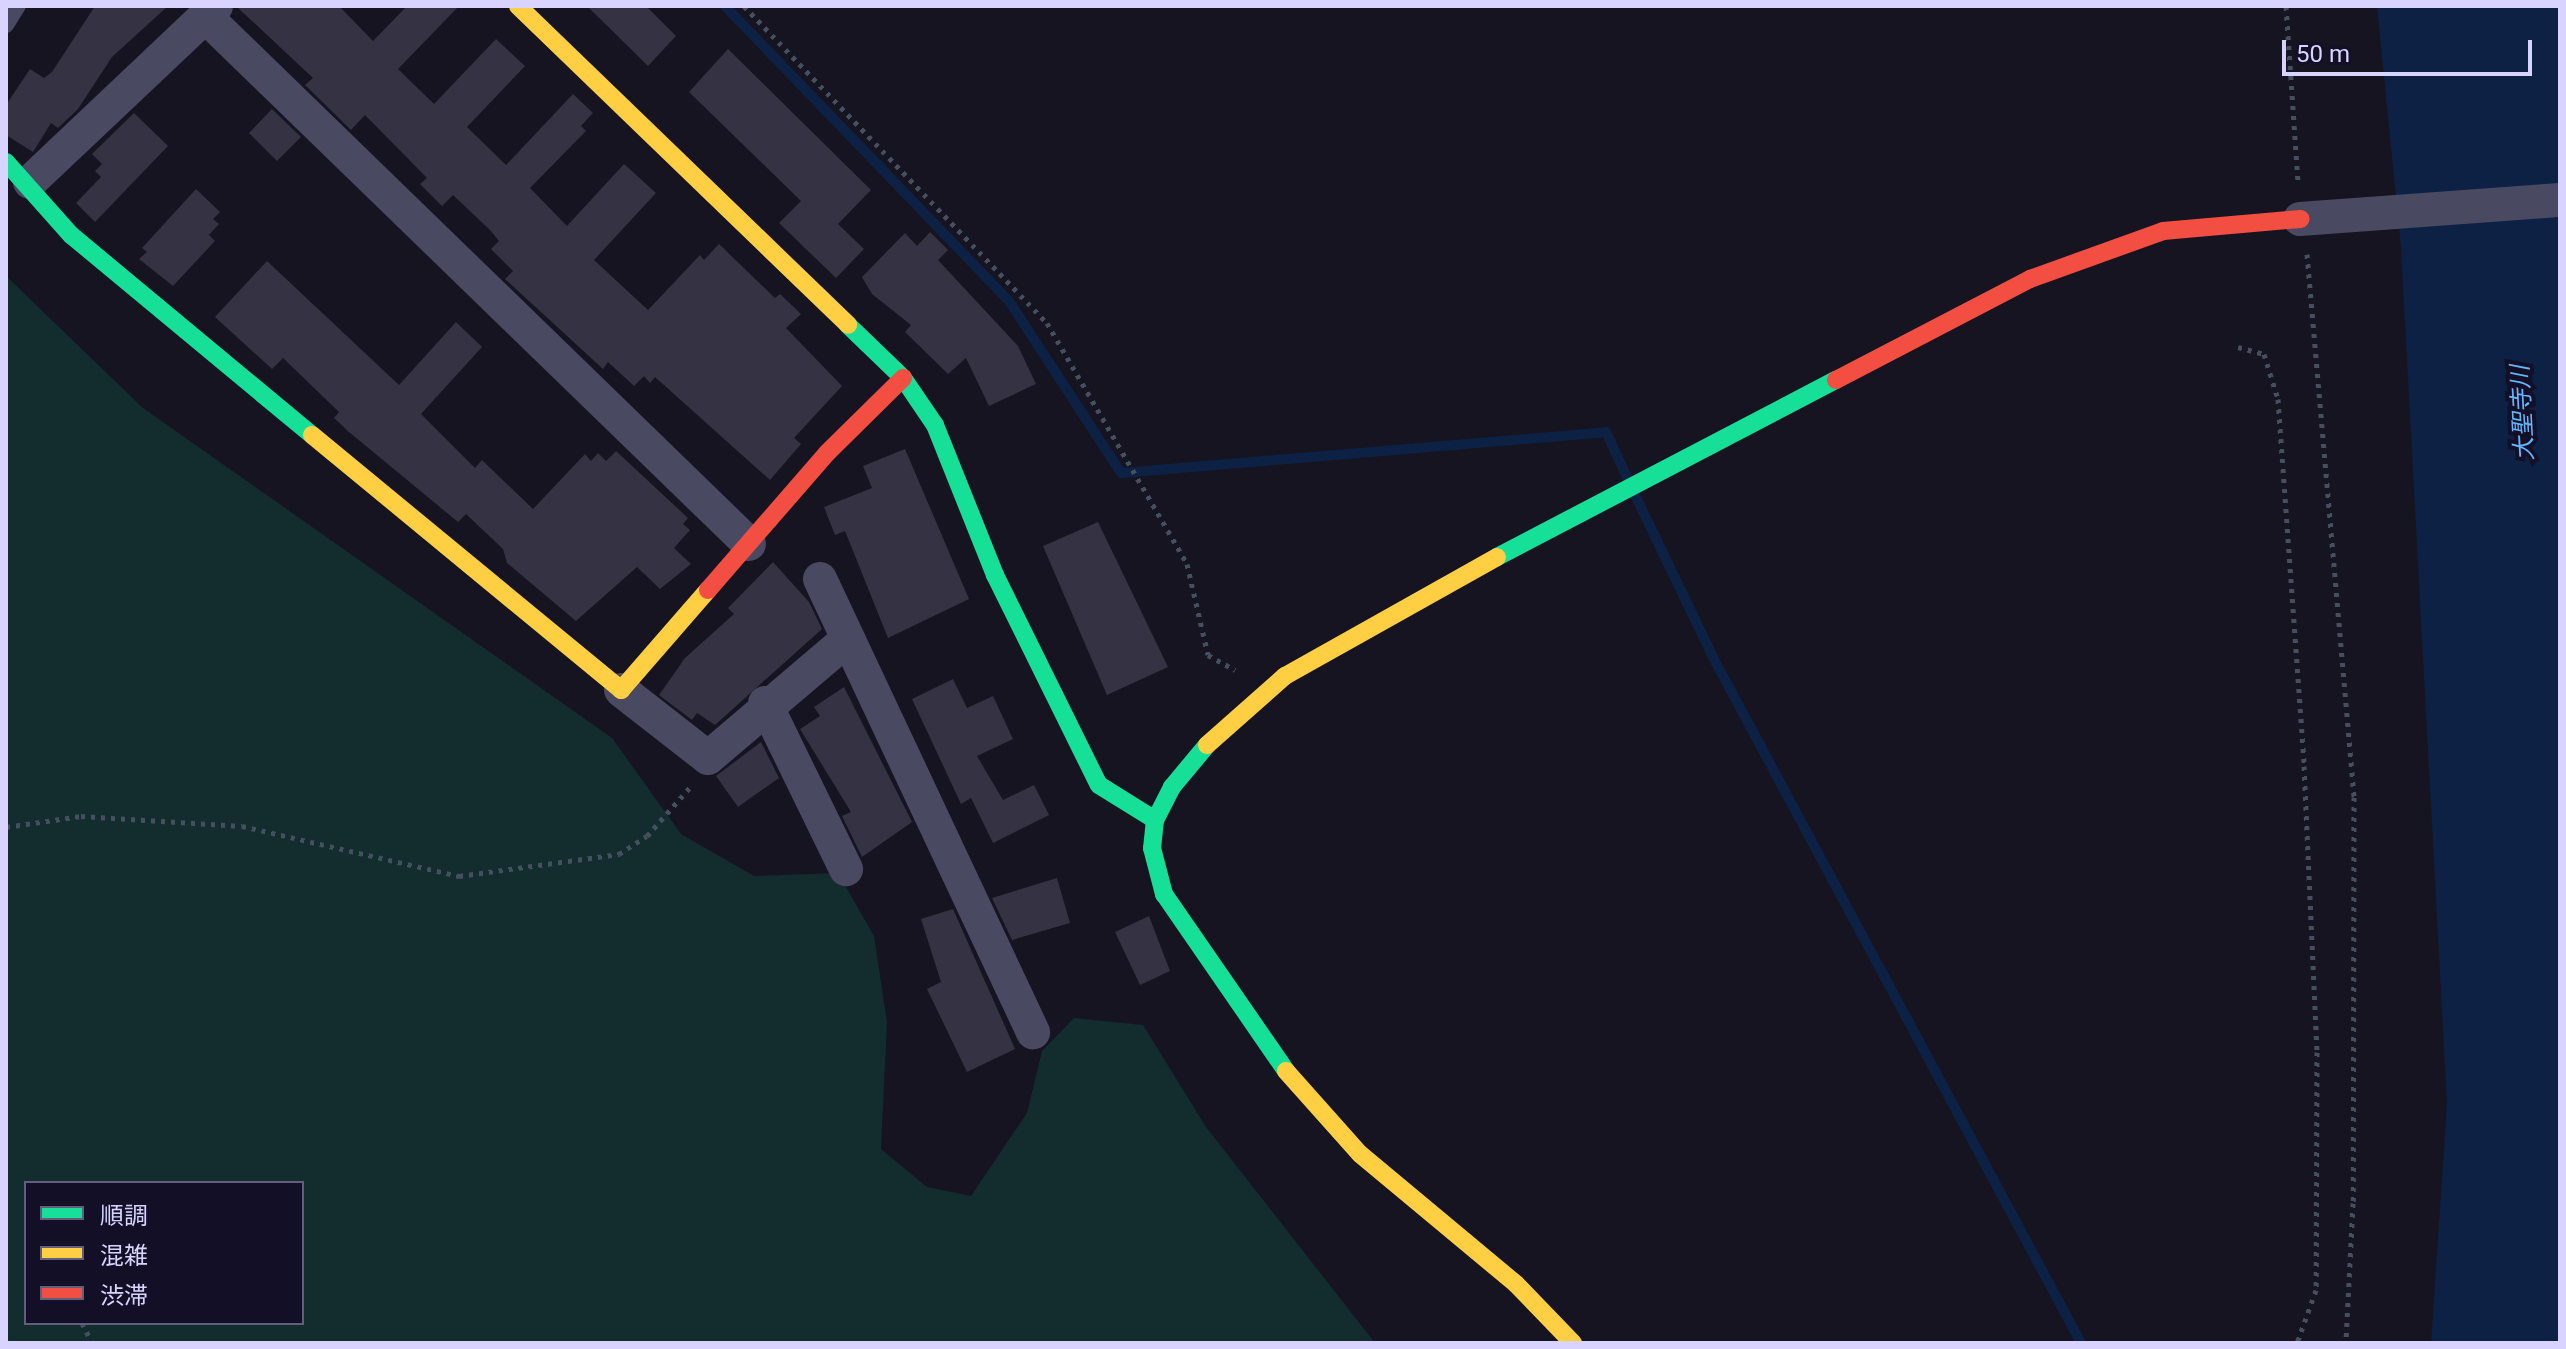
<!DOCTYPE html>
<html>
<head>
<meta charset="utf-8">
<style>
  body { margin:0 }
  #map { position:relative; width:2566px; height:1349px; overflow:hidden; background:#161421; font-family:Roboto,"Noto Sans JP",sans-serif }
  div>[style] { position:absolute }
  .green>* { inset:0; background:#132c2d }
  .water>* { inset:0; background:#0d2144 }
  .stream>* { height:10px; margin:-5px; padding:0 5px; transform-origin:5px; border-radius:5px; background:#0d2144 }
  .building>* { inset:0; background:#343243 }
  .path>* { height:5px; margin-top:-2.5px; transform-origin:0; background:repeating-linear-gradient(90deg,#44505f 0 4px,transparent 0 10px) }
  .lane>* { height:16px; margin:-8px; padding:0 8px; transform-origin:8px; border-radius:8px; background:#4a4962 }
  .street>* { height:34px; margin:-17px; padding:0 17px; transform-origin:17px; border-radius:17px; background:#4a4962 }
  .fast>* { height:18px; margin:-9px; padding:0 9px; transform-origin:9px; border-radius:9px; background:#16e098 }
  .slow>* { height:18px; margin:-9px; padding:0 9px; transform-origin:9px; border-radius:9px; background:#ffcf43 }
  .jam>* { height:18px; margin:-9px; padding:0 9px; transform-origin:9px; border-radius:9px; background:#f24e42 }
  span { translate:-50% -50%; white-space:nowrap; text-align:center; line-height:1.15; -webkit-text-stroke:8px #130f26; paint-order:stroke }
  .water-label { font-size:24px; color:#62b6ff; font-style:italic }
  .frame { position:absolute; inset:0; border:8px solid #d9d4ff; pointer-events:none }
  .legend { position:absolute; left:24px; top:1181px; width:280px; height:144px; box-sizing:border-box; background:#130f26; border:2px solid #625e7d; margin:0; padding:10px 14px; list-style:none; font-size:24px; color:#d9d4ff }
  .legend li { display:flex; align-items:center; gap:16px; height:40px }
  .legend b { width:40px; border:2px solid #625e7d }
  .scale { position:absolute; left:2282px; top:40px; width:250px; height:36px; box-sizing:border-box; border:4px solid #d9d4ff; border-top:0; padding-left:10px; font-size:24px; line-height:28px; white-space:nowrap; color:#d9d4ff; -webkit-text-stroke:6px #130f26; paint-order:stroke }
</style>
</head>
<body>
<div id="map">
  <div class="green">
    <i style="clip-path:polygon(evenodd,6px 276px,143px 408px,612px 738px,681px 834px,754px 876px,838px 873px,874px 936px,887px 1022px,881px 1149px,927px 1187px,971px 1196px,1027px 1113px,1042px 1051px,1074px 1018px,1143px 1025px,1206px 1127px,1375px 1343px,6px 1343px,6px 276px,26px 1183px,302px 1183px,302px 1323px,26px 1323px,26px 1183px)"></i>
  </div>
  <div class="water">
    <i style="clip-path:polygon(2377px 6px,2560px 6px,2560px 1343px,2431px 1343px,2447px 1104px,2401px 248px)"></i>
  </div>
  <div class="stream">
    <i style="left:725px;top:6px;width:409px;rotate:46.1deg"></i>
    <i style="left:1009px;top:301px;width:205px;rotate:56.9deg"></i>
    <i style="left:1121px;top:473px;width:487px;rotate:-4.8deg"></i>
    <i style="left:1606px;top:432px;width:50px;rotate:65deg"></i>
    <i style="left:1635px;top:495px;width:187px;rotate:64.3deg"></i>
    <i style="left:1716px;top:663px;width:772px;rotate:61.77deg"></i>
  </div>
  <div class="building">
    <i style="clip-path:polygon(95px 6px,168px 6px,112px 57px,78px 109px,58px 128px,51px 123px,33px 152px,6px 135px,6px 105px,30px 69px,44px 78px,52px 72px)"></i>
    <i style="clip-path:polygon(236px 6px,339px 6px,373px 41px,407px 6px,459px 6px,398px 69px,434px 104px,496px 39px,525px 66px,467px 127px,506px 165px,573px 94px,593px 113px,581px 126px,586px 131px,530px 188px,567px 226px,624px 164px,656px 193px,594px 260px,648px 310px,700px 255px,704px 260px,719px 244px,775px 298px,780px 294px,801px 314px,786px 328px,842px 386px,794px 438px,801px 444px,770px 480px,655px 377px,650px 383px,644px 376px,634px 386px,608px 362px,603px 369px,505px 279px,513px 271px,491px 249px,499px 241px,490px 230px,453px 195px,442px 206px,420px 184px,427px 178px,365px 115px,351px 130px,305px 85px,313px 78px)"></i>
    <i style="clip-path:polygon(587px 6px,646px 6px,676px 36px,648px 66px)"></i>
    <i style="clip-path:polygon(728px 49px,871px 190px,838px 224px,864px 249px,836px 278px,779px 223px,801px 201px,689px 92px)"></i>
    <i style="clip-path:polygon(272px 109px,301px 137px,277px 161px,249px 133px)"></i>
    <i style="clip-path:polygon(134px 113px,168px 146px,95px 222px,76px 203px,101px 177px,95px 171px,102px 164px,92px 154px)"></i>
    <i style="clip-path:polygon(196px 189px,220px 212px,213px 219px,219px 224px,209px 235px,215px 241px,173px 286px,139px 259px,147px 252px,142px 248px)"></i>
    <i style="clip-path:polygon(930px 232px,948px 250px,938px 260px,1018px 346px,1036px 384px,989px 406px,966px 358px,948px 374px,905px 332px,911px 325px,872px 294px,862px 277px,905px 233px,917px 246px)"></i>
    <i style="clip-path:polygon(267px 261px,399px 385px,456px 322px,482px 347px,421px 414px,475px 468px,482px 460px,533px 509px,585px 454px,591px 461px,598px 453px,606px 461px,616px 451px,688px 518px,683px 524px,690px 530px,674px 548px,691px 564px,660px 589px,637px 567px,576px 621px,507px 563px,503px 549px,466px 514px,458px 522px,349px 432px,334px 418px,339px 412px,283px 358px,272px 369px,215px 317px)"></i>
    <i style="clip-path:polygon(905px 449px,969px 599px,888px 638px,845px 531px,835px 535px,824px 507px,872px 488px,863px 466px)"></i>
    <i style="clip-path:polygon(1098px 522px,1168px 667px,1107px 695px,1043px 546px)"></i>
    <i style="clip-path:polygon(773px 562px,809px 602px,822px 629px,715px 725px,697px 713px,692px 720px,659px 695px,685px 658px,734px 614px,728px 608px)"></i>
    <i style="clip-path:polygon(953px 679px,967px 708px,993px 696px,1013px 739px,977px 756px,1003px 800px,1034px 785px,1049px 815px,993px 843px,971px 798px,961px 804px,912px 699px)"></i>
    <i style="clip-path:polygon(844px 687px,912px 822px,862px 857px,842px 816px,851px 812px,800px 729px,820px 716px,814px 707px)"></i>
    <i style="clip-path:polygon(761px 742px,779px 778px,738px 807px,716px 776px)"></i>
    <i style="clip-path:polygon(1057px 878px,1070px 923px,1012px 940px,992px 898px)"></i>
    <i style="clip-path:polygon(953px 909px,1015px 1049px,967px 1072px,927px 989px,941px 982px,921px 919px)"></i>
    <i style="clip-path:polygon(1149px 916px,1170px 971px,1140px 985px,1115px 932px)"></i>
  </div>
  <div class="path">
    <i style="left:744px;top:6px;width:439px;rotate:46.3deg"></i>
    <i style="left:1047px;top:323px;width:279px;rotate:59.8deg"></i>
    <i style="left:1187px;top:564px;width:93px;rotate:77deg"></i>
    <i style="left:1208px;top:655px;width:31px;rotate:29deg"></i>
    <i style="left:2286px;top:6px;width:175px;rotate:86.1deg"></i>
    <i style="left:2307px;top:254px;width:545px;rotate:85.05deg"></i>
    <i style="left:2354px;top:797px;width:406px;rotate:90.1deg"></i>
    <i style="left:2353px;top:1203px;width:140px;rotate:92.9deg"></i>
    <i style="left:2238px;top:347px;width:27px;rotate:15deg"></i>
    <i style="left:2264px;top:354px;width:47px;rotate:72.7deg"></i>
    <i style="left:2278px;top:399px;width:368px;rotate:85.9deg"></i>
    <i style="left:2304px;top:766px;width:286px;rotate:87.4deg"></i>
    <i style="left:2317px;top:1052px;width:238px;rotate:90.2deg"></i>
    <i style="left:2316px;top:1290px;width:56px;rotate:109.7deg"></i>
    <i style="left:6px;top:827px;width:76px;rotate:-8.3deg"></i>
    <i style="left:81px;top:816px;width:161px;rotate:3.6deg"></i>
    <i style="left:242px;top:826px;width:223px;rotate:13deg"></i>
    <i style="left:459px;top:876px;width:162px;rotate:-7.8deg"></i>
    <i style="left:619px;top:854px;width:33px;rotate:-33deg"></i>
    <i style="left:647px;top:836px;width:68px;rotate:-48.6deg"></i>
    <i style="left:82px;top:1323px;width:22px;rotate:63deg"></i>
  </div>
  <div class="lane">
    <i style="left:6px;top:25px;width:22px;rotate:-58deg"></i>
  </div>
  <div class="street">
    <i style="left:205px;top:16px;width:758px;rotate:44.14deg"></i>
    <i style="left:30px;top:182px;width:256px;rotate:-43.4deg"></i>
    <i style="left:2300px;top:219px;width:261px;rotate:-4.2deg"></i>
    <i style="left:820px;top:579px;width:501px;rotate:64.82deg"></i>
    <i style="left:621px;top:690px;width:110px;rotate:38deg"></i>
    <i style="left:708px;top:758px;width:184px;rotate:-40.4deg"></i>
    <i style="left:765px;top:703px;width:185px;rotate:64deg"></i>
  </div>
  <div class="fast">
    <i style="left:6px;top:162px;width:98px;rotate:48.3deg"></i>
    <i style="left:71px;top:235px;width:313px;rotate:39.7deg"></i>
    <i style="left:848px;top:325px;width:76px;rotate:43.9deg"></i>
    <i style="left:903px;top:378px;width:57px;rotate:55.8deg"></i>
    <i style="left:935px;top:425px;width:162px;rotate:68.2deg"></i>
    <i style="left:995px;top:575px;width:234px;rotate:63.7deg"></i>
    <i style="left:1099px;top:785px;width:66px;rotate:32deg"></i>
    <i style="left:1497px;top:557px;width:382px;rotate:-27.6deg"></i>
    <i style="left:1207px;top:745px;width:55px;rotate:129.8deg"></i>
    <i style="left:1172px;top:787px;width:37px;rotate:117deg"></i>
    <i style="left:1155px;top:820px;width:28px;rotate:96deg"></i>
    <i style="left:1152px;top:848px;width:48px;rotate:75.4deg"></i>
    <i style="left:1164px;top:894px;width:215px;rotate:55.4deg"></i>
  </div>
  <div class="slow">
    <i style="left:518px;top:6px;width:459px;rotate:44deg"></i>
    <i style="left:312px;top:435px;width:401px;rotate:39.5deg"></i>
    <i style="left:621px;top:690px;width:133px;rotate:-49deg"></i>
    <i style="left:1207px;top:745px;width:104px;rotate:-41.5deg"></i>
    <i style="left:1285px;top:676px;width:243px;rotate:-29.3deg"></i>
    <i style="left:1286px;top:1071px;width:111px;rotate:48.3deg"></i>
    <i style="left:1360px;top:1154px;width:203px;rotate:39.8deg"></i>
    <i style="left:1516px;top:1284px;width:82px;rotate:46deg"></i>
  </div>
  <div class="jam">
    <i style="left:1836px;top:380px;width:219px;rotate:-27.5deg"></i>
    <i style="left:2030px;top:279px;width:141px;rotate:-19.8deg"></i>
    <i style="left:2163px;top:231px;width:138px;rotate:-5deg"></i>
    <i style="left:708px;top:590px;width:181px;rotate:-49deg"></i>
    <i style="left:827px;top:453px;width:107px;rotate:-44.6deg"></i>
  </div>
  <div class="water-label">
    <span style="left:2523px;top:413px;rotate:-93deg">大聖寺川</span>
  </div>
  <div class="frame"></div>
  <ul class="legend">
  <li><b style="height:10px;background:#16e098"></b>順調</li>
  <li><b style="height:10px;background:#ffcf43"></b>混雑</li>
  <li><b style="height:10px;background:#f24e42"></b>渋滞</li>
  </ul>
  <div class="scale">50 m</div>
</div>
</body>
</html>
